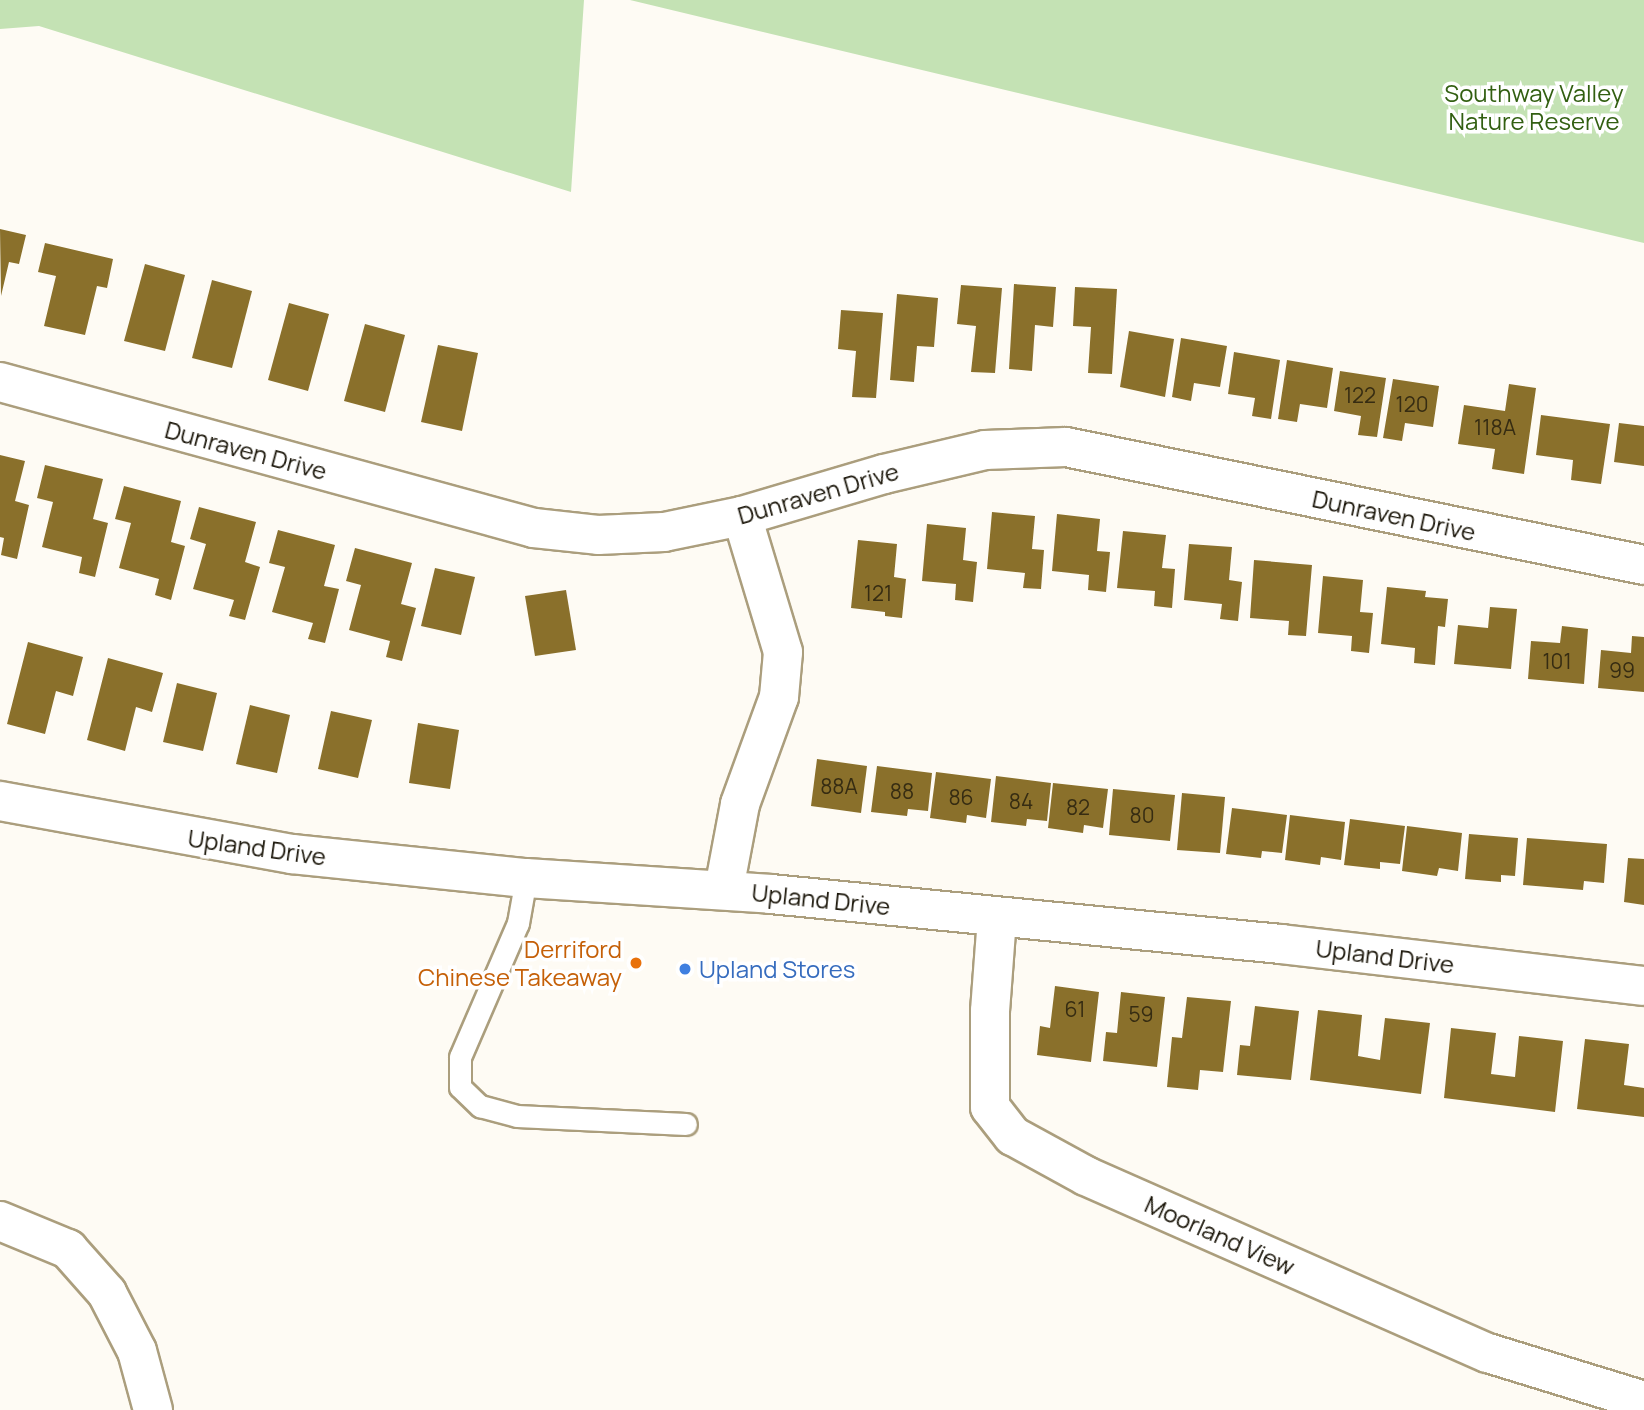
<!DOCTYPE html>
<html>
<head>
<meta charset="utf-8">
<style>
  body { margin:0 }
  #map { position:relative; width:1644px; height:1410px; overflow:hidden; background:#fefbf4; font-family:Manrope,sans-serif }
  div>[style] { position:absolute }
  .green>* { inset:0; background:#c4e2b4 }
  .building>* { inset:0; background:#8a702b }
  .roads { filter:drop-shadow(2px 0 #ab9e7d) drop-shadow(-2px 0 #ab9e7d) drop-shadow(0 2px #ab9e7d) drop-shadow(0 -2px #ab9e7d) }
  .lane>* { height:21px; margin:-10.5px; padding:0 10.5px; transform-origin:10.5px; border-radius:10.5px; background:#fff }
  .street>* { height:38px; margin:-19px; padding:0 19px; transform-origin:19px; border-radius:19px; background:#fff }
  .dots>* { width:19px; height:19px; translate:-50% -50%; box-sizing:border-box; border:4px solid #fff; border-radius:50% }
  span { translate:-50% -50%; white-space:nowrap; text-align:center; line-height:1.15; -webkit-text-stroke:7px #fff; paint-order:stroke }
  .number-label { font-size:21px; color:#362c12 }
  .number-label span { -webkit-text-stroke-width:0 }
  .park-label { font-size:24px; color:#325f11 }
  .street-label { font-size:24px; color:#1a1509 }
  .food-label { font-size:24px; color:#c56008 }
  .right { translate:-100% -50%; text-align:right }
  .shop-label { font-size:24px; color:#366cbe }
  .left { translate:0 -50%; text-align:left }
</style>
</head>
<body>
<div id="map">
  <div class="green">
    <i style="clip-path:polygon(0 0,584px 0,571px 192px,39px 26px,0 29px)"></i>
    <i style="clip-path:polygon(630px 0,1644px 0,1644px 243px,1293px 159px)"></i>
  </div>
  <div class="building">
    <i style="clip-path:polygon(0 229px,26px 235px,19px 264px,9px 262px,1px 296px)"></i>
    <i style="clip-path:polygon(45px 243px,113px 259px,107px 288px,97px 286px,85px 335px,44px 326px,56px 276px,38px 272px)"></i>
    <i style="clip-path:polygon(145px 264px,185px 275px,165px 351px,124px 341px)"></i>
    <i style="clip-path:polygon(212px 280px,252px 291px,232px 368px,192px 358px)"></i>
    <i style="clip-path:polygon(1014px 284px,1056px 287px,1053px 327px,1035px 325px,1032px 371px,1009px 369px)"></i>
    <i style="clip-path:polygon(961px 285px,1002px 288px,995px 373px,971px 372px,976px 326px,957px 324px)"></i>
    <i style="clip-path:polygon(1075px 287px,1117px 289px,1112px 374px,1088px 373px,1091px 327px,1073px 326px)"></i>
    <i style="clip-path:polygon(897px 294px,938px 298px,934px 347px,917px 346px,914px 382px,890px 380px)"></i>
    <i style="clip-path:polygon(289px 303px,329px 314px,308px 391px,268px 380px)"></i>
    <i style="clip-path:polygon(841px 310px,883px 313px,876px 398px,852px 397px,856px 351px,838px 349px)"></i>
    <i style="clip-path:polygon(365px 324px,405px 335px,385px 412px,344px 401px)"></i>
    <i style="clip-path:polygon(1129px 331px,1174px 339px,1165px 397px,1120px 387px)"></i>
    <i style="clip-path:polygon(1181px 338px,1227px 346px,1220px 387px,1194px 383px,1191px 401px,1172px 397px)"></i>
    <i style="clip-path:polygon(438px 345px,478px 353px,462px 431px,421px 422px)"></i>
    <i style="clip-path:polygon(1234px 352px,1280px 360px,1271px 419px,1252px 416px,1255px 398px,1228px 394px)"></i>
    <i style="clip-path:polygon(1287px 360px,1333px 368px,1327px 408px,1300px 404px,1297px 422px,1278px 419px)"></i>
    <i style="clip-path:polygon(1340px 371px,1386px 378px,1377px 437px,1358px 435px,1361px 416px,1334px 411px)"></i>
    <i style="clip-path:polygon(1393px 379px,1439px 386px,1433px 427px,1405px 423px,1402px 441px,1383px 438px)"></i>
    <i style="clip-path:polygon(1509px 384px,1536px 388px,1524px 474px,1492px 469px,1495px 449px,1458px 444px,1464px 405px,1505px 411px)"></i>
    <i style="clip-path:polygon(1541px 415px,1610px 424px,1601px 484px,1571px 480px,1573px 460px,1536px 455px)"></i>
    <i style="clip-path:polygon(1619px 423px,1644px 426px,1644px 466px,1614px 462px)"></i>
    <i style="clip-path:polygon(0 455px,25px 461px,15px 501px,29px 505px,17px 559px,1px 555px,4px 538px,0 537px)"></i>
    <i style="clip-path:polygon(45px 465px,103px 479px,93px 519px,108px 523px,95px 577px,79px 573px,82px 557px,42px 547px,53px 502px,37px 498px)"></i>
    <i style="clip-path:polygon(124px 486px,181px 501px,171px 542px,185px 546px,171px 600px,155px 595px,159px 579px,119px 568px,131px 523px,115px 519px)"></i>
    <i style="clip-path:polygon(199px 507px,256px 522px,245px 562px,260px 567px,245px 620px,229px 616px,234px 600px,193px 589px,206px 544px,190px 539px)"></i>
    <i style="clip-path:polygon(992px 512px,1035px 516px,1032px 549px,1044px 550px,1041px 589px,1023px 588px,1025px 573px,987px 569px)"></i>
    <i style="clip-path:polygon(1057px 514px,1100px 519px,1097px 551px,1110px 552px,1106px 592px,1088px 590px,1089px 575px,1052px 571px)"></i>
    <i style="clip-path:polygon(927px 524px,966px 528px,963px 560px,977px 562px,973px 602px,955px 600px,956px 584px,922px 581px)"></i>
    <i style="clip-path:polygon(278px 530px,335px 545px,324px 586px,339px 589px,325px 643px,308px 639px,313px 623px,272px 612px,285px 567px,269px 563px)"></i>
    <i style="clip-path:polygon(1123px 531px,1166px 535px,1162px 568px,1175px 569px,1172px 608px,1154px 606px,1155px 591px,1117px 588px)"></i>
    <i style="clip-path:polygon(858px 540px,897px 544px,894px 577px,906px 579px,902px 618px,885px 616px,885px 612px,851px 608px)"></i>
    <i style="clip-path:polygon(1189px 544px,1232px 547px,1229px 580px,1242px 582px,1238px 621px,1220px 619px,1222px 604px,1184px 600px)"></i>
    <i style="clip-path:polygon(355px 548px,412px 563px,401px 604px,416px 608px,402px 661px,386px 657px,390px 641px,349px 630px,361px 585px,346px 581px)"></i>
    <i style="clip-path:polygon(1254px 560px,1312px 565px,1306px 636px,1288px 635px,1289px 621px,1250px 618px)"></i>
    <i style="clip-path:polygon(435px 568px,475px 577px,461px 635px,421px 626px)"></i>
    <i style="clip-path:polygon(1323px 576px,1363px 580px,1360px 612px,1373px 613px,1369px 653px,1351px 651px,1352px 636px,1318px 633px)"></i>
    <i style="clip-path:polygon(1387px 587px,1426px 591px,1425px 597px,1448px 599px,1445px 627px,1438px 626px,1435px 665px,1414px 663px,1415px 648px,1381px 644px)"></i>
    <i style="clip-path:polygon(566px 590px,576px 650px,535px 656px,525px 596px)"></i>
    <i style="clip-path:polygon(1490px 607px,1517px 609px,1511px 669px,1454px 664px,1458px 625px,1488px 628px)"></i>
    <i style="clip-path:polygon(1562px 626px,1588px 629px,1584px 684px,1528px 679px,1531px 641px,1560px 643px)"></i>
    <i style="clip-path:polygon(1632px 636px,1644px 637px,1644px 692px,1598px 688px,1601px 650px,1631px 653px)"></i>
    <i style="clip-path:polygon(28px 642px,83px 657px,73px 696px,56px 691px,45px 734px,7px 724px)"></i>
    <i style="clip-path:polygon(108px 658px,163px 673px,152px 712px,136px 707px,125px 751px,87px 740px)"></i>
    <i style="clip-path:polygon(177px 683px,217px 693px,203px 751px,163px 742px)"></i>
    <i style="clip-path:polygon(250px 705px,290px 715px,277px 773px,236px 764px)"></i>
    <i style="clip-path:polygon(331px 711px,372px 720px,358px 778px,318px 769px)"></i>
    <i style="clip-path:polygon(418px 723px,459px 730px,450px 789px,409px 783px)"></i>
    <i style="clip-path:polygon(817px 759px,867px 766px,861px 813px,811px 806px)"></i>
    <i style="clip-path:polygon(877px 766px,932px 773px,928px 811px,908px 809px,907px 816px,871px 812px)"></i>
    <i style="clip-path:polygon(936px 772px,991px 779px,986px 818px,967px 815px,966px 823px,930px 818px)"></i>
    <i style="clip-path:polygon(996px 776px,1051px 783px,1047px 821px,1027px 819px,1026px 826px,991px 822px)"></i>
    <i style="clip-path:polygon(1053px 783px,1108px 789px,1103px 828px,1084px 825px,1083px 833px,1048px 828px)"></i>
    <i style="clip-path:polygon(1113px 789px,1175px 795px,1170px 841px,1109px 835px)"></i>
    <i style="clip-path:polygon(1182px 793px,1225px 797px,1220px 853px,1177px 850px)"></i>
    <i style="clip-path:polygon(1232px 808px,1287px 815px,1282px 853px,1262px 851px,1261px 858px,1226px 854px)"></i>
    <i style="clip-path:polygon(1290px 815px,1345px 822px,1341px 860px,1321px 857px,1320px 865px,1285px 860px)"></i>
    <i style="clip-path:polygon(1350px 819px,1405px 826px,1400px 864px,1380px 862px,1380px 869px,1344px 865px)"></i>
    <i style="clip-path:polygon(1407px 826px,1462px 833px,1458px 871px,1439px 868px,1437px 876px,1402px 871px)"></i>
    <i style="clip-path:polygon(1469px 834px,1518px 838px,1515px 876px,1501px 875px,1501px 882px,1465px 879px)"></i>
    <i style="clip-path:polygon(1527px 838px,1607px 844px,1604px 883px,1584px 881px,1583px 890px,1523px 885px)"></i>
    <i style="clip-path:polygon(1628px 858px,1644px 859px,1644px 905px,1624px 902px)"></i>
    <i style="clip-path:polygon(1055px 986px,1099px 992px,1091px 1062px,1037px 1055px,1040px 1026px,1050px 1028px)"></i>
    <i style="clip-path:polygon(1121px 992px,1165px 997px,1157px 1067px,1103px 1061px,1106px 1032px,1117px 1033px)"></i>
    <i style="clip-path:polygon(1187px 997px,1231px 1001px,1223px 1072px,1200px 1070px,1198px 1090px,1167px 1087px,1172px 1037px,1182px 1038px)"></i>
    <i style="clip-path:polygon(1255px 1006px,1299px 1011px,1291px 1080px,1237px 1075px,1240px 1045px,1250px 1046px)"></i>
    <i style="clip-path:polygon(1318px 1010px,1362px 1015px,1358px 1056px,1380px 1060px,1385px 1018px,1430px 1023px,1421px 1094px,1310px 1080px)"></i>
    <i style="clip-path:polygon(1451px 1028px,1496px 1033px,1491px 1074px,1515px 1077px,1519px 1036px,1563px 1041px,1555px 1112px,1444px 1098px)"></i>
    <i style="clip-path:polygon(1585px 1039px,1629px 1044px,1624px 1085px,1644px 1088px,1644px 1117px,1577px 1109px)"></i>
  </div>
  <div class="roads">
    <div class="lane">
      <i style="left:526px;top:878px;width:46px;rotate:100.1deg"></i>
      <i style="left:518px;top:923px;width:146px;rotate:113.4deg"></i>
      <i style="left:460px;top:1057px;width:30px;rotate:90deg"></i>
      <i style="left:460px;top:1087px;width:28px;rotate:44deg"></i>
      <i style="left:480px;top:1106px;width:38px;rotate:15deg"></i>
      <i style="left:517px;top:1116px;width:169px;rotate:2.7deg"></i>
    </div>
    <div class="street">
      <i style="left:0;top:382px;width:554px;rotate:15.29deg"></i>
      <i style="left:534px;top:528px;width:64px;rotate:6.2deg"></i>
      <i style="left:598px;top:535px;width:66px;rotate:-2.6deg"></i>
      <i style="left:664px;top:532px;width:80px;rotate:-11.6deg"></i>
      <i style="left:742px;top:516px;width:148px;rotate:-16.5deg"></i>
      <i style="left:884px;top:474px;width:104px;rotate:-13.4deg"></i>
      <i style="left:985px;top:450px;width:81px;rotate:-2.1deg"></i>
      <i style="left:1066px;top:447px;width:590px;rotate:11.54deg"></i>
      <i style="left:0;top:801px;width:297px;rotate:10.3deg"></i>
      <i style="left:292px;top:854px;width:235px;rotate:5.9deg"></i>
      <i style="left:526px;top:878px;width:246px;rotate:3.7deg"></i>
      <i style="left:771px;top:894px;width:512px;rotate:5.6deg"></i>
      <i style="left:1281px;top:944px;width:365px;rotate:6.6deg"></i>
      <i style="left:724px;top:889px;width:86px;rotate:-79.3deg"></i>
      <i style="left:740px;top:804px;width:114px;rotate:-70deg"></i>
      <i style="left:779px;top:697px;width:45px;rotate:-84.9deg"></i>
      <i style="left:783px;top:652px;width:142px;rotate:-106.8deg"></i>
      <i style="left:997px;top:918px;width:93px;rotate:94.3deg"></i>
      <i style="left:990px;top:1011px;width:96px;rotate:90deg"></i>
      <i style="left:990px;top:1107px;width:37px;rotate:52deg"></i>
      <i style="left:1013px;top:1136px;width:83px;rotate:28.7deg"></i>
      <i style="left:1086px;top:1176px;width:439px;rotate:23.8deg"></i>
      <i style="left:1488px;top:1353px;width:163px;rotate:17.1deg"></i>
      <i style="left:0;top:1221px;width:74px;rotate:22.4deg"></i>
      <i style="left:68px;top:1249px;width:59px;rotate:48.4deg"></i>
      <i style="left:107px;top:1293px;width:65px;rotate:62.7deg"></i>
      <i style="left:137px;top:1351px;width:61px;rotate:74.8deg"></i>
    </div>
  </div>
  <div class="dots">
    <i style="left:636px;top:963px;background:#e8710a"></i>
    <i style="left:685px;top:969px;background:#3f7fe0"></i>
  </div>
  <div class="number-label">
    <span style="left:1360px;top:395px">122</span>
    <span style="left:1412px;top:404px">120</span>
    <span style="left:1495px;top:427px">118A</span>
    <span style="left:878px;top:593px">121</span>
    <span style="left:1557px;top:661px">101</span>
    <span style="left:1622px;top:670px">99</span>
    <span style="left:839px;top:786px">88A</span>
    <span style="left:902px;top:791px">88</span>
    <span style="left:961px;top:797px">86</span>
    <span style="left:1021px;top:801px">84</span>
    <span style="left:1078px;top:807px">82</span>
    <span style="left:1142px;top:815px">80</span>
    <span style="left:1075px;top:1009px">61</span>
    <span style="left:1141px;top:1014px">59</span>
  </div>
  <div class="park-label">
    <span style="left:1534px;top:107px">Southway Valley<br>Nature Reserve</span>
  </div>
  <div class="street-label">
    <span style="left:246px;top:450px;rotate:15deg">Dunraven Drive</span>
    <span style="left:818px;top:493px;rotate:-16deg">Dunraven Drive</span>
    <span style="left:1394px;top:515px;rotate:12deg">Dunraven Drive</span>
    <span style="left:257px;top:847px;rotate:8deg">Upland Drive</span>
    <span style="left:821px;top:899px;rotate:6deg">Upland Drive</span>
    <span style="left:1385px;top:956px;rotate:7deg">Upland Drive</span>
    <span style="left:1220px;top:1235px;rotate:24deg">Moorland View</span>
  </div>
  <div class="food-label">
    <span class="right" style="left:622px;top:963px">Derriford<br>Chinese Takeaway</span>
  </div>
  <div class="shop-label">
    <span class="left" style="left:699px;top:969px">Upland Stores</span>
  </div>
</div>
</body>
</html>
